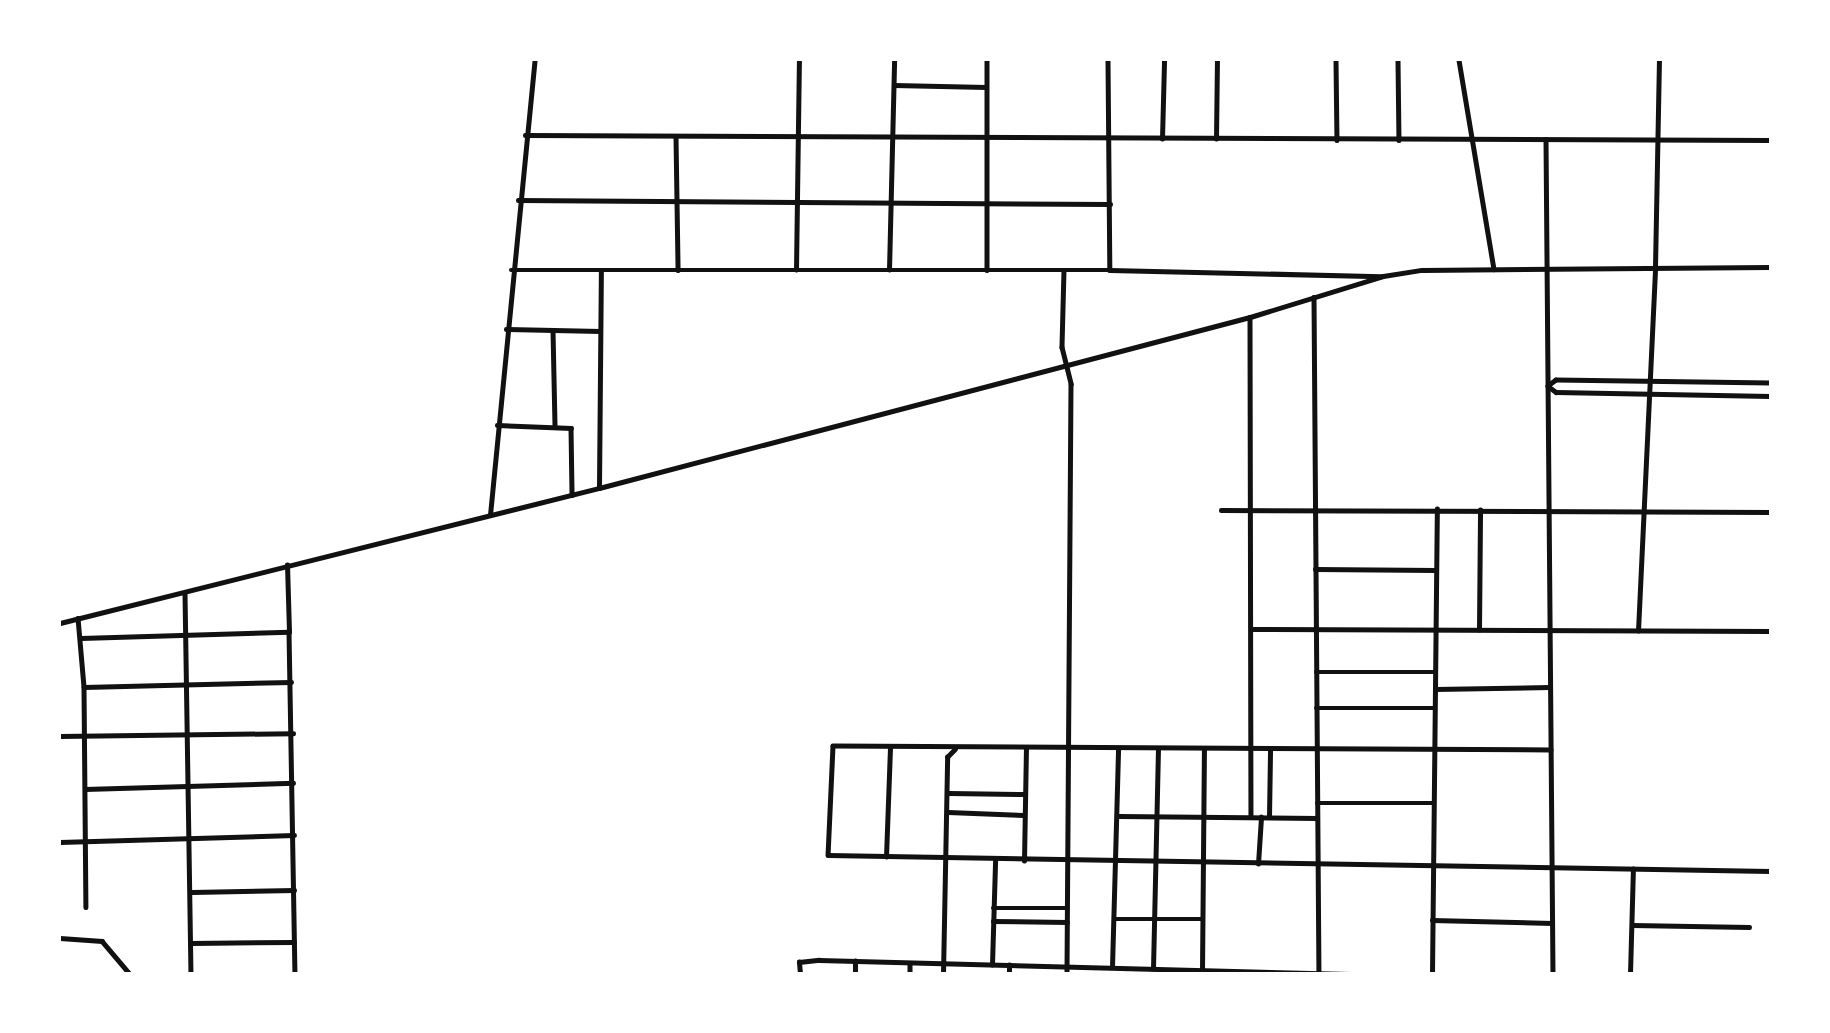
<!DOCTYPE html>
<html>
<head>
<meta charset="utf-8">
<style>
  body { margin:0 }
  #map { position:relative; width:1830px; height:1033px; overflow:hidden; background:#fff; font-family:Poppins,sans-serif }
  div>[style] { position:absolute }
  .minor>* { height:4.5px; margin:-2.25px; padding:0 2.25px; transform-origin:2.25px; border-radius:2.25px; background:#111 }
  .tertiary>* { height:5px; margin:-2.5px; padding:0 2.5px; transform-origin:2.5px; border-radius:2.5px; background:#111 }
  span { translate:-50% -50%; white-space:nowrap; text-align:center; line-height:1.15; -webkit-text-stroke:7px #fff; paint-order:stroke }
  .frame { position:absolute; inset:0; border:61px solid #fff; pointer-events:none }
</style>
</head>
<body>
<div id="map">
  <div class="minor">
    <i style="left:987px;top:60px;width:210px;rotate:90deg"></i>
    <i style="left:1108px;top:60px;width:210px;rotate:89.5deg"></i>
    <i style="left:1336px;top:60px;width:80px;rotate:89.3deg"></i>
    <i style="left:1398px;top:60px;width:80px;rotate:89.3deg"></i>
    <i style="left:1459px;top:60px;width:212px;rotate:80.5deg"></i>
    <i style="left:894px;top:85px;width:92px;rotate:1.2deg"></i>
    <i style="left:525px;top:135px;width:1245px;rotate:0.23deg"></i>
    <i style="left:676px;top:137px;width:133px;rotate:89.1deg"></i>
    <i style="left:1162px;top:139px;width:79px;rotate:-88.5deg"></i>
    <i style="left:1216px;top:139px;width:79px;rotate:-89.3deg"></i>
    <i style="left:1546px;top:139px;width:835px;rotate:89.52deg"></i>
    <i style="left:518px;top:200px;width:592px;rotate:0.39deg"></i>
    <i style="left:511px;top:270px;width:599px"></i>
    <i style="left:1110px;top:270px;width:271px;rotate:1.3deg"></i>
    <i style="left:796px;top:270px;width:210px;rotate:-89.2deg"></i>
    <i style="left:889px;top:270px;width:210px;rotate:-88.6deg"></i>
    <i style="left:1064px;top:270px;width:77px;rotate:91.5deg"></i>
    <i style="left:1062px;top:347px;width:38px;rotate:76deg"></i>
    <i style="left:1071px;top:384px;width:590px;rotate:90.39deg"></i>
    <i style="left:1314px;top:297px;width:677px;rotate:89.58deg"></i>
    <i style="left:1250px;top:317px;width:500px;rotate:89.89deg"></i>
    <i style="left:506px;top:329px;width:94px;rotate:1.2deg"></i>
    <i style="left:553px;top:330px;width:95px;rotate:88.8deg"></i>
    <i style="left:1770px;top:383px;width:214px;rotate:-179.2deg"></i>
    <i style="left:1556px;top:380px;width:10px;rotate:143deg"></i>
    <i style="left:1548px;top:386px;width:10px;rotate:37deg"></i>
    <i style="left:1556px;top:392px;width:214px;rotate:1.1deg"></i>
    <i style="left:497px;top:425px;width:74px;rotate:2.3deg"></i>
    <i style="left:571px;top:428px;width:67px;rotate:89.1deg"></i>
    <i style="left:599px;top:488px;width:217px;rotate:-89.5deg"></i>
    <i style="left:1221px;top:510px;width:549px;rotate:0.21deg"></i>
    <i style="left:490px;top:515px;width:457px;rotate:-84.4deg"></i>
    <i style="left:1315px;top:569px;width:121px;rotate:0.5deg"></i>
    <i style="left:185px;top:593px;width:381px;rotate:89.1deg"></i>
    <i style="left:78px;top:618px;width:69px;rotate:85deg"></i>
    <i style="left:84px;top:687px;width:220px;rotate:89.5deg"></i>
    <i style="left:1251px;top:629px;width:519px;rotate:0.22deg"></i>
    <i style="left:1479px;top:630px;width:120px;rotate:-89.5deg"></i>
    <i style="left:1638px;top:631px;width:364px;rotate:-87.3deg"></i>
    <i style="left:1655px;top:267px;width:207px;rotate:-88.9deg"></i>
    <i style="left:289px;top:632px;width:342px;rotate:89deg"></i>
    <i style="left:81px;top:638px;width:208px;rotate:-1.7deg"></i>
    <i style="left:289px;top:632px;width:67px;rotate:-91.7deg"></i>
    <i style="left:1316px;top:672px;width:119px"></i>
    <i style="left:84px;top:687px;width:207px;rotate:-1.4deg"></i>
    <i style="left:1435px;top:689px;width:115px;rotate:-1deg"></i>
    <i style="left:1316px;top:708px;width:119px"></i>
    <i style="left:60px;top:736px;width:233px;rotate:-0.7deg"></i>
    <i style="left:1551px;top:750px;width:718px;rotate:-179.68deg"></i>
    <i style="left:833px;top:746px;width:109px;rotate:92.6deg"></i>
    <i style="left:828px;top:855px;width:942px;rotate:0.97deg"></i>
    <i style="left:85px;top:789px;width:208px;rotate:-1.7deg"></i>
    <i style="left:949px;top:793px;width:76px;rotate:0.8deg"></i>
    <i style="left:1317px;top:803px;width:117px"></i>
    <i style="left:948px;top:812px;width:76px;rotate:2.3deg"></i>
    <i style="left:1119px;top:816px;width:198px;rotate:0.6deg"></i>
    <i style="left:1269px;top:817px;width:67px;rotate:-89.1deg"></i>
    <i style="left:60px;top:842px;width:234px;rotate:-1.7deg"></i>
    <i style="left:886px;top:857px;width:109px;rotate:-87.9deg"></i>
    <i style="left:1024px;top:861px;width:112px;rotate:-89deg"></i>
    <i style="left:1258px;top:864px;width:47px;rotate:-86.3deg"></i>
    <i style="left:192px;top:892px;width:102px;rotate:-1.1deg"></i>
    <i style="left:993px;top:908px;width:74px"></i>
    <i style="left:1115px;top:919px;width:88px"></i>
    <i style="left:1432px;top:920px;width:120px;rotate:1.4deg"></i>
    <i style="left:993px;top:921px;width:74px;rotate:0.8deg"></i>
    <i style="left:1632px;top:925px;width:117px;rotate:1deg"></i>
    <i style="left:60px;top:938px;width:42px;rotate:4.1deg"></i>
    <i style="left:102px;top:941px;width:43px;rotate:49.7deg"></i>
    <i style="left:191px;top:943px;width:103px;rotate:-0.6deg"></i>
    <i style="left:910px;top:963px;width:11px;rotate:90deg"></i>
    <i style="left:992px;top:965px;width:104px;rotate:-88.3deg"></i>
    <i style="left:1112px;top:967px;width:218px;rotate:-88.4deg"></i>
    <i style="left:1153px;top:969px;width:220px;rotate:-88.7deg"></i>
    <i style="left:1202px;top:972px;width:223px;rotate:-89.5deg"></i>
    <i style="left:800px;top:974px;width:12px;rotate:-95deg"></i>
    <i style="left:799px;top:962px;width:20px;rotate:-6deg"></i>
    <i style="left:819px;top:960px;width:531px;rotate:1.51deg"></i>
    <i style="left:855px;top:974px;width:13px;rotate:-90deg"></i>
    <i style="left:943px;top:974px;width:217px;rotate:-88.9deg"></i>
    <i style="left:947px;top:757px;width:11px;rotate:-45deg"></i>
    <i style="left:1009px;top:974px;width:9px;rotate:-90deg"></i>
    <i style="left:1432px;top:974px;width:465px;rotate:-89.4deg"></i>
    <i style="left:1630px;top:974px;width:105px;rotate:-88.4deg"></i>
  </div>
  <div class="tertiary">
    <i style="left:60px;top:623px;width:556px;rotate:-14.06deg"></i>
    <i style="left:599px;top:488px;width:673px;rotate:-14.72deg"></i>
    <i style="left:1250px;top:317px;width:139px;rotate:-17.1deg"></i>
    <i style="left:1383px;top:276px;width:39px;rotate:-9deg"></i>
    <i style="left:1422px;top:270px;width:348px;rotate:-0.5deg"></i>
  </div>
  <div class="frame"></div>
</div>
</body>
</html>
